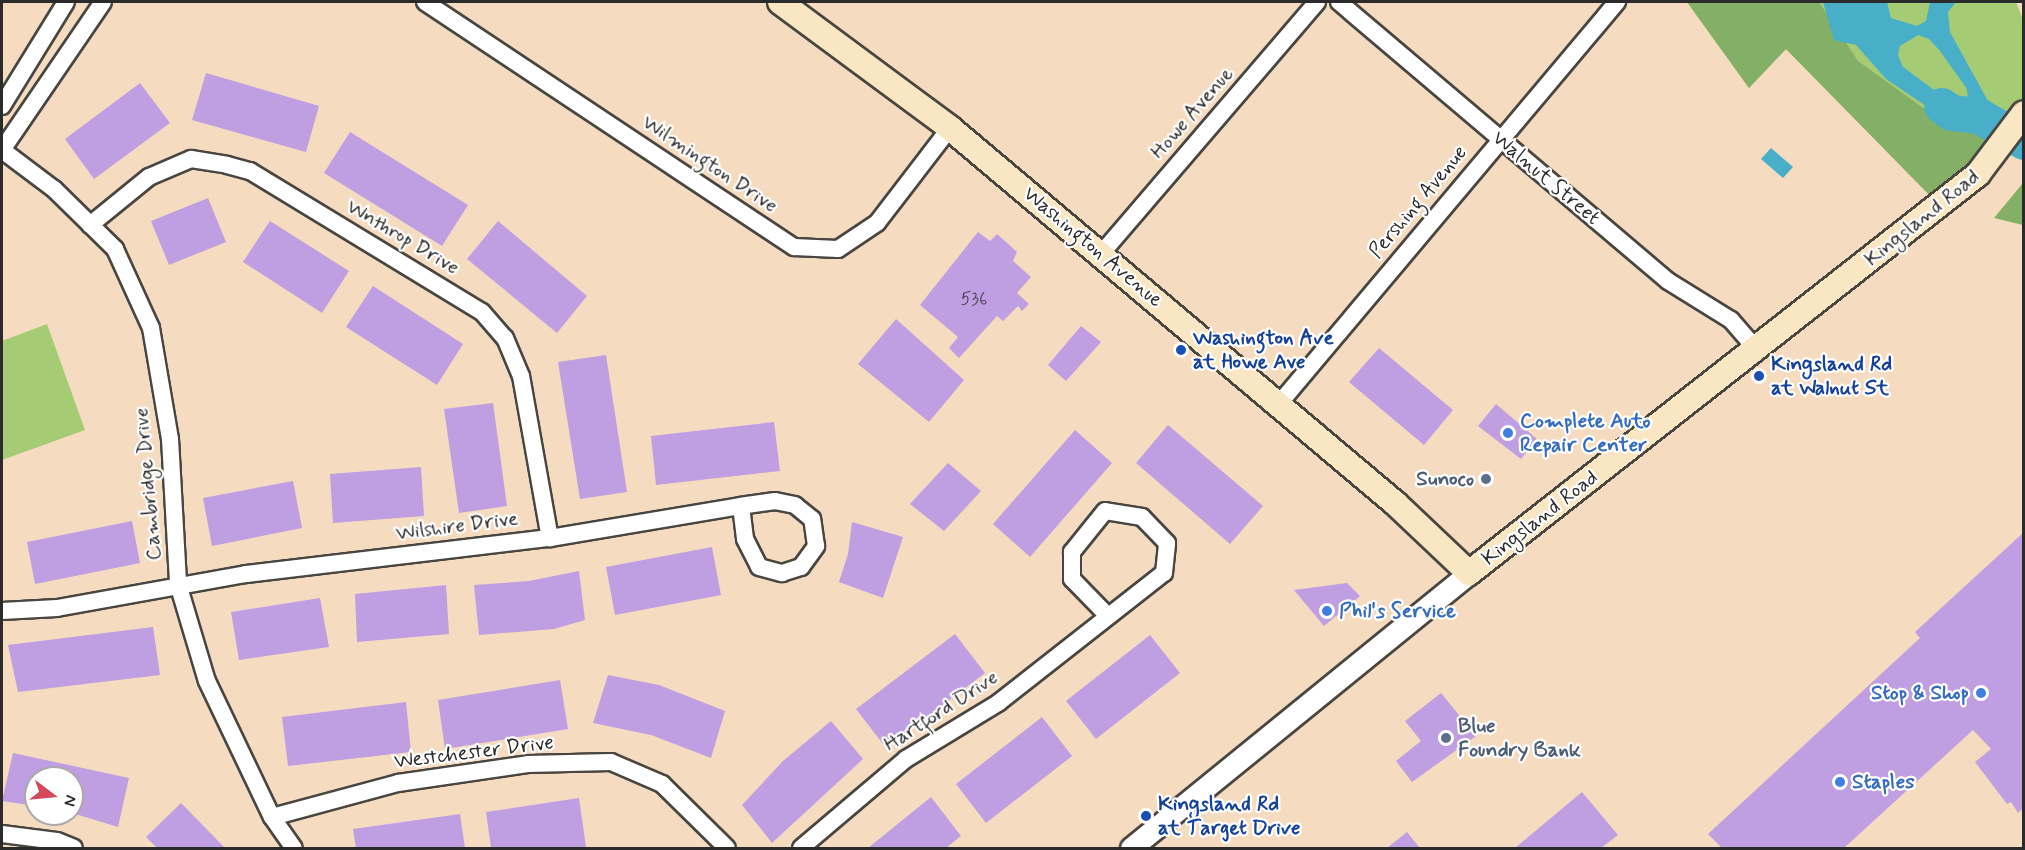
<!DOCTYPE html>
<html>
<head>
<meta charset="utf-8">
<style>
  body { margin:0 }
  #map { position:relative; width:2025px; height:850px; overflow:hidden; background:#f5dcc0; font-family:Mynerve,sans-serif }
  div>[style] { position:absolute }
  .green>* { inset:0; background:#a6cb75 }
  .forest>* { inset:0; background:#84af66 }
  .water>* { inset:0; background:#49afc8 }
  .river>* { height:36px; margin:-18px; padding:0 18px; transform-origin:18px; border-radius:18px; background:#49afc8 }
  .building>* { inset:0; background:#bf9ee2 }
  .roads { filter:drop-shadow(2px 0 #494641) drop-shadow(-2px 0 #494641) drop-shadow(0 2px #494641) drop-shadow(0 -2px #494641) }
  .minor>* { height:16px; margin:-8px; padding:0 8px; transform-origin:8px; border-radius:8px; background:#fff }
  .tertiary>* { height:21px; margin:-10.5px; padding:0 10.5px; transform-origin:10.5px; border-radius:10.5px; background:#fff }
  .secondary>* { height:24px; margin:-12px; padding:0 12px; transform-origin:12px; border-radius:12px; background:#f9e7c3 }
  .dots>* { width:16px; height:16px; translate:-50% -50%; box-sizing:border-box; border:3px solid #fff; border-radius:50% }
  span { translate:-50% -50%; white-space:nowrap; text-align:center; line-height:1.15; -webkit-text-stroke:4.5px #fff; paint-order:stroke }
  .number-label { font-size:18px; color:#504859 }
  .number-label span { -webkit-text-stroke-width:0 }
  .street-label { font-size:21px; color:#2b2b2b }
  .transit-label { font-size:21px; color:#164399; font-weight:700 }
  .left { translate:0 -50%; text-align:left }
  .shop-label { font-size:21px; color:#366cbe; font-weight:700 }
  .right { translate:-100% -50%; text-align:right }
  .service-label { font-size:21px; color:#4e5e75; font-weight:700 }
  .frame { position:absolute; inset:0; border:3px solid #2b2b2b; pointer-events:none }
  .north { position:absolute; left:24px; top:766px; width:60px; height:60px; box-sizing:border-box; background:#fff; border:2px solid #aaa; border-radius:50%; rotate:106deg; font-size:16px; font-weight:700; line-height:24px; text-align:center; color:#2b2b2b }
  .north::after { content:''; display:block; margin:auto; width:21px; height:27px; background:#d1495b; clip-path:polygon(50% 0,100% 100%,50% 72%,0 100%) }
</style>
</head>
<body>
<div id="map">
  <div class="green">
    <i style="clip-path:polygon(1687px 2px,2016px 2px,2023px 20px,2023px 113px,2018px 123px,1998px 112px,1940px 205px,1786px 49px,1749px 88px)"></i>
    <i style="clip-path:polygon(47px 324px,85px 430px,2px 460px,2px 341px)"></i>
  </div>
  <div class="forest">
    <i style="clip-path:polygon(1687px 2px,1819px 2px,1858px 61px,1951px 128px,1980px 133px,2000px 150px,1940px 206px,1786px 49px,1749px 88px)"></i>
    <i style="clip-path:polygon(2023px 183px,2023px 225px,1994px 218px)"></i>
  </div>
  <div class="water">
    <i style="clip-path:polygon(evenodd,1823px 2px,1887px 2px,1891px 18px,1917px 26px,1926px 21px,1930px 2px,1956px 2px,1948px 12px,1950px 32px,1994px 112px,1981px 129px,1968px 122px,1955px 123px,1938px 114px,1886px 79px,1856px 45px,1834px 40px,1823px 2px,1918px 35px,1929px 39px,1940px 51px,1967px 89px,1968px 102px,1959px 105px,1949px 101px,1903px 67px,1898px 55px,1900px 46px,1918px 35px)"></i>
    <i style="clip-path:polygon(1771px 148px,1793px 167px,1783px 178px,1761px 159px)"></i>
  </div>
  <div class="river">
    <i style="left:1942px;top:106px;width:12px;rotate:35deg"></i>
    <i style="left:1952px;top:113px;width:27px;rotate:6deg"></i>
    <i style="left:1979px;top:116px;width:52px;rotate:30deg"></i>
  </div>
  <div class="building">
    <i style="clip-path:polygon(206px 73px,319px 106px,306px 152px,192px 120px)"></i>
    <i style="clip-path:polygon(140px 83px,170px 123px,94px 179px,65px 139px)"></i>
    <i style="clip-path:polygon(350px 132px,468px 205px,442px 246px,324px 173px)"></i>
    <i style="clip-path:polygon(208px 198px,226px 242px,169px 265px,151px 221px)"></i>
    <i style="clip-path:polygon(270px 221px,349px 271px,322px 313px,243px 262px)"></i>
    <i style="clip-path:polygon(498px 221px,587px 296px,557px 333px,467px 259px)"></i>
    <i style="clip-path:polygon(978px 232px,990px 241px,997px 234px,1017px 252px,1013px 261px,1031px 277px,1017px 293px,1029px 304px,1022px 311px,1018px 306px,1003px 321px,997px 316px,959px 358px,949px 348px,958px 337px,920px 305px)"></i>
    <i style="clip-path:polygon(373px 286px,463px 344px,437px 385px,346px 327px)"></i>
    <i style="clip-path:polygon(896px 319px,964px 380px,929px 422px,858px 364px)"></i>
    <i style="clip-path:polygon(1081px 326px,1101px 342px,1066px 381px,1048px 365px)"></i>
    <i style="clip-path:polygon(1379px 348px,1453px 410px,1424px 445px,1349px 382px)"></i>
    <i style="clip-path:polygon(606px 355px,627px 492px,580px 499px,558px 362px)"></i>
    <i style="clip-path:polygon(493px 403px,507px 506px,459px 513px,444px 409px)"></i>
    <i style="clip-path:polygon(1496px 404px,1537px 439px,1521px 459px,1478px 426px)"></i>
    <i style="clip-path:polygon(774px 422px,780px 471px,656px 485px,651px 436px)"></i>
    <i style="clip-path:polygon(1168px 425px,1263px 506px,1230px 544px,1136px 463px)"></i>
    <i style="clip-path:polygon(1075px 430px,1112px 463px,1030px 557px,993px 524px)"></i>
    <i style="clip-path:polygon(948px 463px,981px 491px,944px 531px,910px 504px)"></i>
    <i style="clip-path:polygon(421px 467px,424px 516px,333px 523px,330px 474px)"></i>
    <i style="clip-path:polygon(293px 481px,302px 528px,212px 546px,203px 498px)"></i>
    <i style="clip-path:polygon(132px 521px,140px 563px,35px 584px,27px 542px)"></i>
    <i style="clip-path:polygon(852px 522px,903px 537px,883px 598px,839px 582px,848px 554px)"></i>
    <i style="clip-path:polygon(2024px 532px,2024px 807px,2018px 813px,2011px 802px,2007px 804px,1975px 762px,1991px 749px,1973px 730px,1844px 848px,1722px 848px,1708px 834px,1920px 638px,1915px 632px)"></i>
    <i style="clip-path:polygon(712px 547px,721px 595px,615px 615px,606px 567px)"></i>
    <i style="clip-path:polygon(579px 571px,585px 620px,554px 629px,479px 635px,474px 585px,529px 581px)"></i>
    <i style="clip-path:polygon(1347px 583px,1360px 596px,1324px 626px,1294px 590px)"></i>
    <i style="clip-path:polygon(446px 585px,449px 634px,357px 642px,355px 594px)"></i>
    <i style="clip-path:polygon(320px 598px,329px 647px,239px 660px,231px 612px)"></i>
    <i style="clip-path:polygon(153px 627px,160px 675px,18px 692px,8px 645px)"></i>
    <i style="clip-path:polygon(955px 634px,985px 673px,886px 748px,856px 709px)"></i>
    <i style="clip-path:polygon(1150px 635px,1180px 673px,1096px 739px,1066px 701px)"></i>
    <i style="clip-path:polygon(608px 675px,659px 685px,725px 711px,711px 758px,651px 735px,593px 723px)"></i>
    <i style="clip-path:polygon(560px 680px,568px 729px,445px 749px,438px 700px)"></i>
    <i style="clip-path:polygon(1441px 693px,1476px 736px,1412px 782px,1396px 761px,1421px 741px,1405px 721px)"></i>
    <i style="clip-path:polygon(406px 702px,411px 752px,288px 766px,282px 717px)"></i>
    <i style="clip-path:polygon(1042px 717px,1072px 756px,986px 823px,956px 784px)"></i>
    <i style="clip-path:polygon(831px 721px,863px 759px,772px 843px,742px 805px,783px 761px)"></i>
    <i style="clip-path:polygon(13px 753px,129px 778px,118px 827px,72px 813px,72px 778px,36px 778px,36px 806px,2px 801px)"></i>
    <i style="clip-path:polygon(1582px 792px,1618px 835px,1601px 848px,1515px 848px)"></i>
    <i style="clip-path:polygon(931px 797px,961px 836px,946px 848px,868px 848px)"></i>
    <i style="clip-path:polygon(579px 798px,586px 847px,491px 848px,486px 812px)"></i>
    <i style="clip-path:polygon(181px 803px,225px 848px,157px 848px,146px 837px)"></i>
    <i style="clip-path:polygon(460px 814px,465px 848px,356px 848px,353px 829px)"></i>
    <i style="clip-path:polygon(1407px 832px,1420px 848px,1387px 848px)"></i>
  </div>
  <div class="roads">
    <div class="minor">
      <i style="left:425px;top:2px;width:443px;rotate:33.6deg"></i>
      <i style="left:794px;top:247px;width:44px;rotate:2.6deg"></i>
      <i style="left:838px;top:249px;width:47px;rotate:-33.7deg"></i>
      <i style="left:877px;top:223px;width:120px;rotate:-52.5deg"></i>
      <i style="left:1339px;top:2px;width:431px;rotate:40.3deg"></i>
      <i style="left:1668px;top:281px;width:74px;rotate:31.8deg"></i>
      <i style="left:1731px;top:320px;width:38px;rotate:49deg"></i>
      <i style="left:2px;top:106px;width:122px;rotate:-58.4deg"></i>
      <i style="left:2px;top:150px;width:65px;rotate:36.9deg"></i>
      <i style="left:54px;top:189px;width:86px;rotate:44.5deg"></i>
      <i style="left:115px;top:249px;width:87px;rotate:65.5deg"></i>
      <i style="left:151px;top:328px;width:113px;rotate:80.3deg"></i>
      <i style="left:170px;top:439px;width:145px;rotate:86.8deg"></i>
      <i style="left:178px;top:584px;width:101px;rotate:73.4deg"></i>
      <i style="left:207px;top:681px;width:151px;rotate:64.5deg"></i>
      <i style="left:272px;top:817px;width:38px;rotate:55deg"></i>
      <i style="left:2px;top:150px;width:179px;rotate:-55.7deg"></i>
      <i style="left:90px;top:225px;width:76px;rotate:-39.1deg"></i>
      <i style="left:149px;top:177px;width:46px;rotate:-23.2deg"></i>
      <i style="left:191px;top:159px;width:36px;rotate:9deg"></i>
      <i style="left:227px;top:165px;width:24px;rotate:15deg"></i>
      <i style="left:250px;top:171px;width:271px;rotate:31.3deg"></i>
      <i style="left:482px;top:312px;width:35px;rotate:49deg"></i>
      <i style="left:505px;top:338px;width:41px;rotate:67.2deg"></i>
      <i style="left:521px;top:376px;width:165px;rotate:79.9deg"></i>
      <i style="left:1101px;top:254px;width:332px;rotate:-49.4deg"></i>
      <i style="left:1278px;top:405px;width:527px;rotate:-49.93deg"></i>
      <i style="left:2px;top:611px;width:55px;rotate:-3.1deg"></i>
      <i style="left:57px;top:608px;width:192px;rotate:-10.2deg"></i>
      <i style="left:246px;top:574px;width:306px;rotate:-6.8deg"></i>
      <i style="left:550px;top:538px;width:194px;rotate:-9.5deg"></i>
      <i style="left:741px;top:506px;width:33px;rotate:83deg"></i>
      <i style="left:745px;top:539px;width:31px;rotate:63deg"></i>
      <i style="left:759px;top:567px;width:24px;rotate:15deg"></i>
      <i style="left:782px;top:573px;width:20px;rotate:-18deg"></i>
      <i style="left:801px;top:567px;width:26px;rotate:-54deg"></i>
      <i style="left:816px;top:546px;width:27px;rotate:-98deg"></i>
      <i style="left:812px;top:519px;width:22px;rotate:-141deg"></i>
      <i style="left:795px;top:505px;width:20px;rotate:-169deg"></i>
      <i style="left:775px;top:501px;width:34px;rotate:172deg"></i>
      <i style="left:272px;top:817px;width:131px;rotate:-15.1deg"></i>
      <i style="left:398px;top:783px;width:131px;rotate:-8.3deg"></i>
      <i style="left:528px;top:764px;width:83px;rotate:-1.4deg"></i>
      <i style="left:611px;top:762px;width:56px;rotate:23.3deg"></i>
      <i style="left:662px;top:784px;width:91px;rotate:44.6deg"></i>
      <i style="left:2px;top:834px;width:55px;rotate:7.3deg"></i>
      <i style="left:57px;top:841px;width:18px;rotate:22deg"></i>
      <i style="left:801px;top:848px;width:138px;rotate:-40.3deg"></i>
      <i style="left:906px;top:759px;width:108px;rotate:-31.3deg"></i>
      <i style="left:998px;top:703px;width:211px;rotate:-38.1deg"></i>
      <i style="left:1164px;top:573px;width:30px;rotate:-84deg"></i>
      <i style="left:1167px;top:543px;width:36px;rotate:-134deg"></i>
      <i style="left:1142px;top:517px;width:37px;rotate:-171deg"></i>
      <i style="left:1105px;top:511px;width:53px;rotate:128.8deg"></i>
      <i style="left:1072px;top:552px;width:27px;rotate:90deg"></i>
      <i style="left:1072px;top:579px;width:52px;rotate:45.8deg"></i>
    </div>
    <div class="tertiary">
      <i style="left:1131px;top:848px;width:436px;rotate:-39.1deg"></i>
    </div>
    <div class="secondary">
      <i style="left:780px;top:2px;width:212px;rotate:36.5deg"></i>
      <i style="left:950px;top:128px;width:583px;rotate:40.13deg"></i>
      <i style="left:1396px;top:504px;width:100px;rotate:43.4deg"></i>
      <i style="left:1469px;top:573px;width:647px;rotate:-38.09deg"></i>
      <i style="left:1978px;top:174px;width:76px;rotate:-53deg"></i>
    </div>
  </div>
  <div class="dots">
    <i style="left:1181px;top:350px;background:#1a4fb4"></i>
    <i style="left:1759px;top:376px;background:#1a4fb4"></i>
    <i style="left:1508px;top:433px;background:#3f7fe0"></i>
    <i style="left:1486px;top:479px;background:#5c6f8a"></i>
    <i style="left:1327px;top:611px;background:#3f7fe0"></i>
    <i style="left:1981px;top:693px;background:#3f7fe0"></i>
    <i style="left:1446px;top:738px;background:#5c6f8a"></i>
    <i style="left:1840px;top:782px;background:#3f7fe0"></i>
    <i style="left:1146px;top:816px;background:#1a4fb4"></i>
  </div>
  <div class="number-label">
    <span style="left:974px;top:299px">536</span>
  </div>
  <div class="street-label">
    <span style="left:1192px;top:113px;rotate:-49deg">Howe Avenue</span>
    <span style="left:710px;top:164px;rotate:34deg">Wilmington Drive</span>
    <span style="left:1546px;top:178px;rotate:40deg">Walnut Street</span>
    <span style="left:1418px;top:202px;rotate:-50deg">Pershing Avenue</span>
    <span style="left:1922px;top:218px;rotate:-39deg">Kingsland Road</span>
    <span style="left:403px;top:237px;rotate:31deg">Wnthrop Drive</span>
    <span style="left:1093px;top:247px;rotate:40deg">Washington Avenue</span>
    <span style="left:148px;top:484px;rotate:-95deg">Cambridge Drive</span>
    <span style="left:1540px;top:518px;rotate:-38deg">Kingsland Road</span>
    <span style="left:457px;top:526px;rotate:-7deg">Wilshire Drive</span>
    <span style="left:941px;top:711px;rotate:-33deg">Hartford Drive</span>
    <span style="left:474px;top:752px;rotate:-7deg">Westchester Drive</span>
  </div>
  <div class="transit-label">
    <span class="left" style="left:1193px;top:350px">Washington Ave<br>at Howe Ave</span>
    <span class="left" style="left:1771px;top:376px">Kingsland Rd<br>at Walnut St</span>
    <span class="left" style="left:1158px;top:816px">Kingsland Rd<br>at Target Drive</span>
  </div>
  <div class="shop-label">
    <span class="left" style="left:1520px;top:433px">Complete Auto<br>Repair Center</span>
    <span class="left" style="left:1339px;top:611px">Phil's Service</span>
    <span class="right" style="left:1969px;top:693px">Stop &amp; Shop</span>
    <span class="left" style="left:1852px;top:782px">Staples</span>
  </div>
  <div class="service-label">
    <span class="right" style="left:1474px;top:479px">Sunoco</span>
    <span class="left" style="left:1458px;top:738px">Blue<br>Foundry Bank</span>
  </div>
  <div class="frame"></div>
  <div class="north">N</div>
</div>
</body>
</html>
